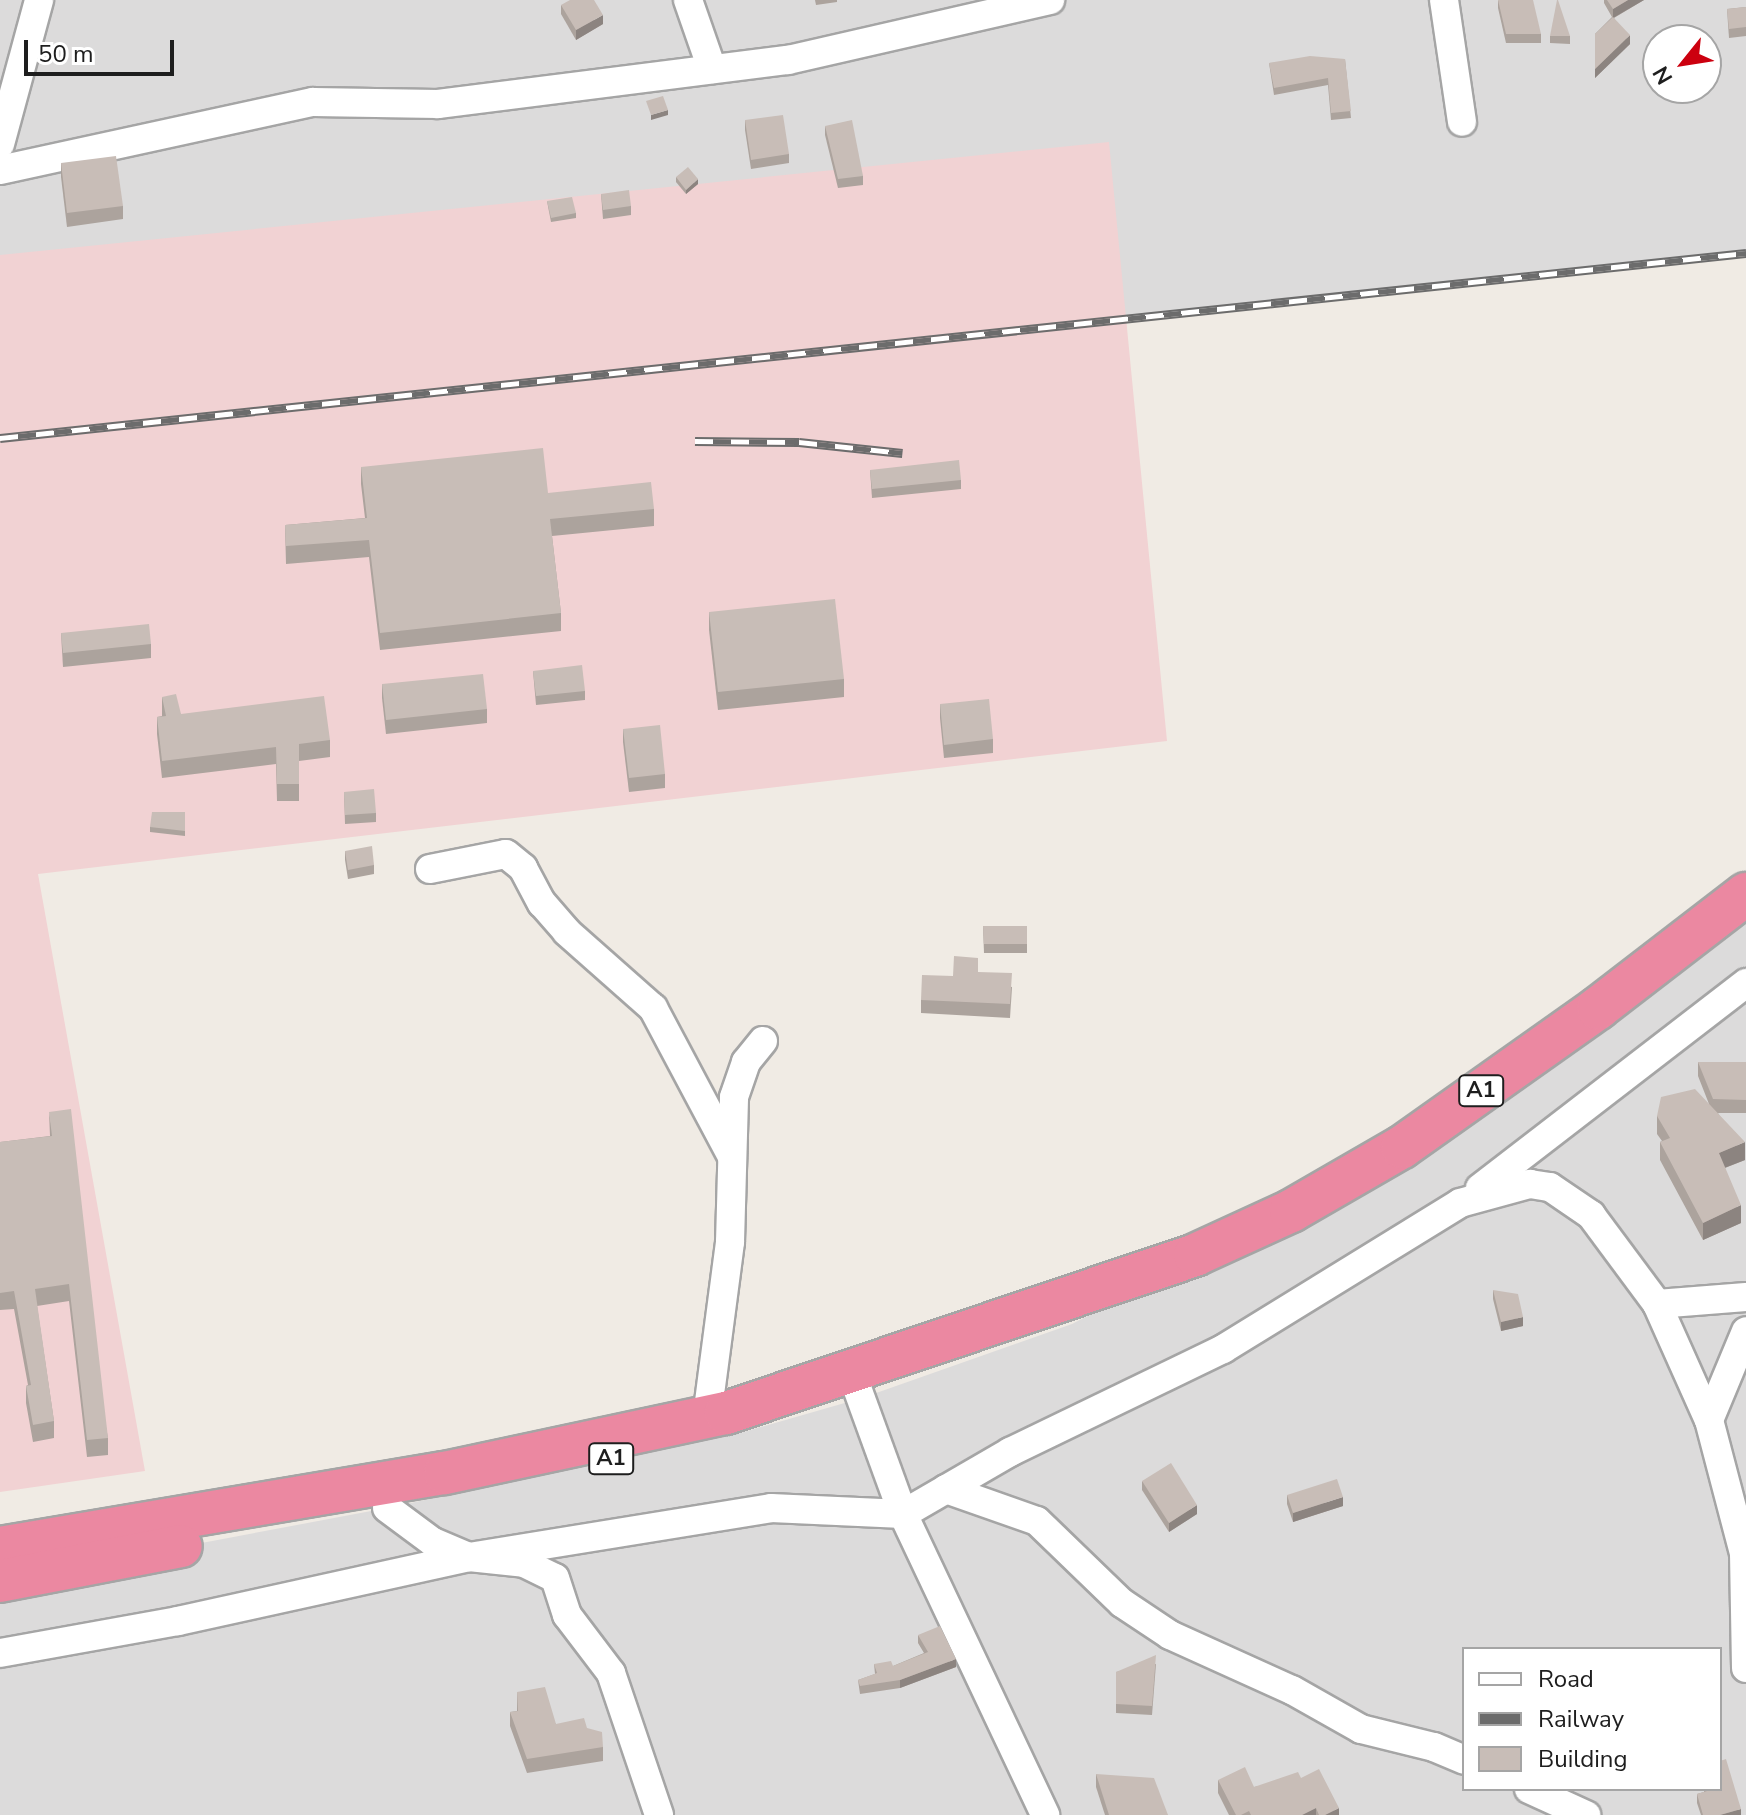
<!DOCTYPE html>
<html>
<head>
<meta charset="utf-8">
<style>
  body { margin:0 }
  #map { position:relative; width:1746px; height:1815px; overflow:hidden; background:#f0ebe4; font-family:"Nunito Sans",sans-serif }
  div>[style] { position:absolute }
  .residential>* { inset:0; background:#dcdbdb }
  .commercial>* { inset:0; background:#f1d2d3 }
  .roads { filter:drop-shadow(2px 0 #a5a5a5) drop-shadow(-2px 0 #a5a5a5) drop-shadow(0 2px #a5a5a5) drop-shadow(0 -2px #a5a5a5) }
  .minor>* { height:28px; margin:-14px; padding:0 14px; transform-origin:14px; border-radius:14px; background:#fff }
  .highway>* { height:42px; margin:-21px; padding:0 21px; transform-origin:21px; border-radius:21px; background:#eb88a1 }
  .rail>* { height:9px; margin-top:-4.5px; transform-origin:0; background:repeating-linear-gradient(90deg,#fff 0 18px,#6c6c6c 0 36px); box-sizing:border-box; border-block:2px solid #6c6c6c }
  .wall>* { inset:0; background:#aca39d }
  .shaded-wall>* { inset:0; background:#8c8480 }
  .building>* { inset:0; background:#c8bdb7 }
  span { translate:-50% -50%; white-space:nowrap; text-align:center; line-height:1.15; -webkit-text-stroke:7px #fff; paint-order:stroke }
  .shield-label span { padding:2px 6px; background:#fff; border:2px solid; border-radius:6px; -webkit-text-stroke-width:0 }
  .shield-label { font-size:22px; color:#1e1e1e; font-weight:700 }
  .legend { position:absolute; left:1462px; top:1647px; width:260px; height:144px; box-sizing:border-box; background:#fff; border:2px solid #a5a5a5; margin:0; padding:10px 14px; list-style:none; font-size:24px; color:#1e1e1e }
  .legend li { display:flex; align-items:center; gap:16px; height:40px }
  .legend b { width:40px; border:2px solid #a5a5a5 }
  .north { position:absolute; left:1642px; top:24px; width:80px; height:80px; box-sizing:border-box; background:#fff; border:2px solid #a5a5a5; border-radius:50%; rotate:240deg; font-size:22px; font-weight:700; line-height:32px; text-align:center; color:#1e1e1e }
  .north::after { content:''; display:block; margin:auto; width:28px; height:36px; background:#cc000f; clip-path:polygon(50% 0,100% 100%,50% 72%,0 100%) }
  .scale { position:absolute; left:24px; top:40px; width:150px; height:36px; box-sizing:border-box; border:4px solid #1e1e1e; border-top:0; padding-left:10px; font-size:24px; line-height:28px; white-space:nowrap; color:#1e1e1e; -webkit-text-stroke:6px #fff; paint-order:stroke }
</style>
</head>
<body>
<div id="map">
  <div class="residential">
    <i style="clip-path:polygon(evenodd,0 0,1746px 0,1746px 253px,0 438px,0 0,1658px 40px,1706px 40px,1706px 88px,1658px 88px,1658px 40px)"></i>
    <i style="clip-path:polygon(evenodd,1746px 894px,1746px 1815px,0 1815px,0 1581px,387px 1508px,733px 1435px,862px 1398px,1072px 1324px,1291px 1211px,1746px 894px,1464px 1649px,1720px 1649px,1720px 1789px,1464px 1789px,1464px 1649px)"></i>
  </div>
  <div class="commercial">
    <i style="clip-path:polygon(1109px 142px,1167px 741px,38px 874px,145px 1471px,0 1492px,0 255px)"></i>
  </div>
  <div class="roads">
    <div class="minor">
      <i style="left:688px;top:0;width:73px;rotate:70.8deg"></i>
      <i style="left:1444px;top:0;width:123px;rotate:81.6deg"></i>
      <i style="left:0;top:144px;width:149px;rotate:-74.8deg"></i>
      <i style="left:0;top:170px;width:320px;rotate:-12.3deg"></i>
      <i style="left:313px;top:102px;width:125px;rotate:0.9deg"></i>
      <i style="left:438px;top:104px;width:353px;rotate:-7.2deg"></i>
      <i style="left:788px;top:60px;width:269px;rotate:-12.9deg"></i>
      <i style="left:430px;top:869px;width:77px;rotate:-11.2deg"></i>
      <i style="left:506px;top:854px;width:22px;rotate:39deg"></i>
      <i style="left:523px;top:868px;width:40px;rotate:62deg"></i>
      <i style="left:542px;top:903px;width:38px;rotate:49deg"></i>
      <i style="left:567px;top:932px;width:115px;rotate:41.5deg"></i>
      <i style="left:653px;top:1008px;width:166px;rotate:62deg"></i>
      <i style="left:1480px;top:1188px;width:336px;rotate:-37.6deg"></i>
      <i style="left:1657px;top:1304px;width:89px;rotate:-4.5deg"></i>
      <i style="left:852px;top:1374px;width:149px;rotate:70deg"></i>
      <i style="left:903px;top:1514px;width:333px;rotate:64.7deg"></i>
      <i style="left:707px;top:1417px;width:177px;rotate:-82.5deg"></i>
      <i style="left:730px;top:1242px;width:145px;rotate:-88.4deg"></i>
      <i style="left:734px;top:1097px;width:37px;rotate:-71deg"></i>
      <i style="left:746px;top:1062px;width:27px;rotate:-51deg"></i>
      <i style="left:1709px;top:1420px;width:96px;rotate:-67.4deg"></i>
      <i style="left:946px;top:1489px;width:96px;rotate:19.4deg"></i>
      <i style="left:1037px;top:1521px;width:118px;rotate:44deg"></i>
      <i style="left:1122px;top:1603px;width:58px;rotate:33.7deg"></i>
      <i style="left:1170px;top:1635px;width:134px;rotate:24.3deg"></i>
      <i style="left:1292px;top:1690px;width:79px;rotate:29.5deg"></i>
      <i style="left:1361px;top:1729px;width:75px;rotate:13.9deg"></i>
      <i style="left:1434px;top:1747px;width:33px;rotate:23deg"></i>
      <i style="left:387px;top:1508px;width:57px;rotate:36.5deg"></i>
      <i style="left:433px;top:1542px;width:39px;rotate:23deg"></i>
      <i style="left:469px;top:1557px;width:55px;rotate:6.2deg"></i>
      <i style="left:524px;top:1563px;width:34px;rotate:26deg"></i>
      <i style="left:555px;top:1578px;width:39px;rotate:72deg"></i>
      <i style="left:567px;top:1615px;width:73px;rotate:52.8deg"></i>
      <i style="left:611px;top:1673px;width:150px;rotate:71.3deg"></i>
      <i style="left:0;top:1653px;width:181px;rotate:-10.2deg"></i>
      <i style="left:178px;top:1621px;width:298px;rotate:-12.4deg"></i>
      <i style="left:469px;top:1557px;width:306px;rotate:-9.2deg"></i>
      <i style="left:771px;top:1508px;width:132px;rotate:2.6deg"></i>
      <i style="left:903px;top:1514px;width:124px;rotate:-30.1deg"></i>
      <i style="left:1010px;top:1452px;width:237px;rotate:-25.8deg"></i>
      <i style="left:1223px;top:1349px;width:278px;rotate:-31.6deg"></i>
      <i style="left:1460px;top:1203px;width:73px;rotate:-15.2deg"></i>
      <i style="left:1530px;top:1184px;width:20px;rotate:9deg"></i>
      <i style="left:1550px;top:1187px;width:50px;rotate:34.3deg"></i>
      <i style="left:1591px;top:1215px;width:111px;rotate:53.4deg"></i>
      <i style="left:1657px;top:1304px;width:127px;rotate:65.9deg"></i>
      <i style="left:1709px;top:1420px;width:138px;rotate:75.3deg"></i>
      <i style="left:1744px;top:1553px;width:115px;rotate:89deg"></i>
      <i style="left:1529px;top:1789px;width:63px;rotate:24.5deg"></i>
    </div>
    <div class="highway">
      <i style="left:0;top:1548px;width:451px;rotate:-9.6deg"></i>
      <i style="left:445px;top:1473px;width:287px;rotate:-12.1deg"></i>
      <i style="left:726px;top:1413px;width:495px;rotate:-18.6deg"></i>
      <i style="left:1195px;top:1255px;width:106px;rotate:-24.6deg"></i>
      <i style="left:1291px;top:1211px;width:128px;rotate:-30deg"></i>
      <i style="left:1402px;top:1147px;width:240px;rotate:-35.3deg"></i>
      <i style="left:1598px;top:1008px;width:187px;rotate:-37.6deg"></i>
      <i style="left:0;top:1581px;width:184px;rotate:-10.9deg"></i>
    </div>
  </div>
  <div class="rail">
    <i style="left:0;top:438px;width:1756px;rotate:-6.05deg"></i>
    <i style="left:695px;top:441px;width:104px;rotate:0.6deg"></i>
    <i style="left:799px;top:442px;width:104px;rotate:6.1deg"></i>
  </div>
  <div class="wall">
    <i style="clip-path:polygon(815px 0,837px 0,837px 2px,816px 5px)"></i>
    <i style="clip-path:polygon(1498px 0,1541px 34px,1541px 43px,1506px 43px,1498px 8px)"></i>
    <i style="clip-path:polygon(1604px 0,1644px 0,1614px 18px,1630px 44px,1595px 78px,1595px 34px,1612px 17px,1604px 3px)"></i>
    <i style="clip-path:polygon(561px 5px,603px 24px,576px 40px,561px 14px)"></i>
    <i style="clip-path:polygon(1746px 7px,1746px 36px,1729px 38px,1727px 9px)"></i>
    <i style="clip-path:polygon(1550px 36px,1570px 36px,1570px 44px,1550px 43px)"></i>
    <i style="clip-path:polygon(1345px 59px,1351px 118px,1331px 120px,1328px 85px,1274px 95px,1269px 63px)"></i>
    <i style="clip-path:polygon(745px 120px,789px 154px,789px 163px,751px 169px,745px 130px)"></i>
    <i style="clip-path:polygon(825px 126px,863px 176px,863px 185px,838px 188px,825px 135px)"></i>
    <i style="clip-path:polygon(61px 163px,123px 206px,123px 219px,67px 227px,61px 177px)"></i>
    <i style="clip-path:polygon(676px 177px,698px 184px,686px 194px,676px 182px)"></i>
    <i style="clip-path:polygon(601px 194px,631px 206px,631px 215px,603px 219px)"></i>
    <i style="clip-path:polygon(547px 201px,576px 213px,576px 218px,551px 222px)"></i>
    <i style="clip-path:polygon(361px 467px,654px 509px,654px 526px,552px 536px,561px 613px,561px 631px,380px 650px,369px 557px,286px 564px,285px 525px,365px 518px,361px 484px)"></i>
    <i style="clip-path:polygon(870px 470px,961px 480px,961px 489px,872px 498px)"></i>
    <i style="clip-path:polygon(709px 612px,844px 679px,844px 697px,718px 710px,709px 630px)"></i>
    <i style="clip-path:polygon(61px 633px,151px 644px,151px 658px,63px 667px)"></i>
    <i style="clip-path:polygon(533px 671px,585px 691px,585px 700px,536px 705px)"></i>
    <i style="clip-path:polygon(382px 684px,487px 709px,487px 723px,386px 734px,382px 698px)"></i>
    <i style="clip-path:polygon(162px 697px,181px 714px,330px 740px,330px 757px,299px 761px,299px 801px,277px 801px,276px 764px,162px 778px,157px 734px,157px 717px,162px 716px)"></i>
    <i style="clip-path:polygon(940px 704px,993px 739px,993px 753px,944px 758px,940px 718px)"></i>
    <i style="clip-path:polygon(623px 729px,665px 774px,665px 788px,629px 792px,623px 742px)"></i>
    <i style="clip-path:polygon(344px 792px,376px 813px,376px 822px,345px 824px)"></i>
    <i style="clip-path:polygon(185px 812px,185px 836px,150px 832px,150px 827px)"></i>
    <i style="clip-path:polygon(345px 851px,374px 865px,374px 874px,348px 879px,345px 860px)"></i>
    <i style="clip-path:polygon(983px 926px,1027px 926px,1027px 953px,984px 953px)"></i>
    <i style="clip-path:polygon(953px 976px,1012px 987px,1010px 1018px,921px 1013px,921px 1000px)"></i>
    <i style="clip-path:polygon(1698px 1062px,1746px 1062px,1746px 1113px,1718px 1113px,1745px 1160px,1725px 1168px,1741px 1223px,1703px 1240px,1660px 1160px,1660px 1142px,1662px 1141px,1657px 1134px,1657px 1116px,1709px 1104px,1698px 1076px)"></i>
    <i style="clip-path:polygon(49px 1112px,108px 1438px,108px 1455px,87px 1457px,69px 1301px,37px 1306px,54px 1421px,54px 1438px,33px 1442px,26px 1403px,26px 1386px,28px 1385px,14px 1309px,0 1310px,0 1142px,50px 1136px)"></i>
    <i style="clip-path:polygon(1493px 1290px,1523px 1326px,1501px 1331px,1493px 1299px)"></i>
    <i style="clip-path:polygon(1142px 1481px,1197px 1514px,1169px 1532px,1142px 1490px)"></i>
    <i style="clip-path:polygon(1287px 1495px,1343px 1506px,1293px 1522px,1287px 1504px)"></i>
    <i style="clip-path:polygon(918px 1635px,956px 1667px,900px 1688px,860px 1694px,858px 1680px,875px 1674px,874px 1664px,893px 1666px,924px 1653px,918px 1643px)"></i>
    <i style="clip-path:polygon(1156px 1664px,1152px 1715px,1116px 1713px,1116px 1672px)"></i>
    <i style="clip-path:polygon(517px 1692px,556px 1724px,603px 1747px,603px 1761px,527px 1773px,510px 1726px,510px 1712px,517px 1711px)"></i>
    <i style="clip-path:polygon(1096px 1774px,1168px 1815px,1105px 1815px,1096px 1787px)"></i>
    <i style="clip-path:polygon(1301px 1778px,1339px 1815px,1229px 1815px,1218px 1793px,1218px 1780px,1254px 1787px)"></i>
    <i style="clip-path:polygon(1704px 1789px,1720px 1789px,1741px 1815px,1701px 1815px,1697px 1803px,1697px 1794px,1704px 1792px)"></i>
  </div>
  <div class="shaded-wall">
    <i style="clip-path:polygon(1628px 0,1644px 0,1613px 18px,1613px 9px)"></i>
    <i style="clip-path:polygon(603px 15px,603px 24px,576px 40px,576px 30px)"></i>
    <i style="clip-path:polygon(1630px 35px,1630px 44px,1595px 78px,1595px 69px)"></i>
    <i style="clip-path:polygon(668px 110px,668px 115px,651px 120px,651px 115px)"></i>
    <i style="clip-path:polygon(698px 179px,698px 184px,686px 194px,686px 190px)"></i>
    <i style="clip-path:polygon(1745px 1142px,1745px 1160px,1719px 1170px,1719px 1153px)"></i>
    <i style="clip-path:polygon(1741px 1205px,1741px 1223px,1703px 1240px,1703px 1223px)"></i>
    <i style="clip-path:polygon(1523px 1317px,1523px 1326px,1501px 1331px,1501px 1322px)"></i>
    <i style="clip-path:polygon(1343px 1497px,1343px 1506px,1293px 1522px,1293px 1513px)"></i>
    <i style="clip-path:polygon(1197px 1505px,1197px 1514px,1169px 1532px,1169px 1523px)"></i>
    <i style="clip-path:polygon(956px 1659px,956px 1667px,900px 1688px,900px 1680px)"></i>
    <i style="clip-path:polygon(1316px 1808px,1316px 1815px,1302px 1815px)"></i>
    <i style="clip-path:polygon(1339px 1808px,1339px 1815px,1325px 1815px)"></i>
    <i style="clip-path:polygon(1741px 1809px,1741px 1815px,1720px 1815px)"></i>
  </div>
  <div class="building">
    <i style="clip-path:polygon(570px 0,594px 0,603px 15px,576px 30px,561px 5px)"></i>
    <i style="clip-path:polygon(1498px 0,1533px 0,1541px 34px,1506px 34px)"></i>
    <i style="clip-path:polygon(1557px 0,1558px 0,1570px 36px,1550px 36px)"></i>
    <i style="clip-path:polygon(1607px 0,1628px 0,1613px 9px)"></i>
    <i style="clip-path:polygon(1746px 7px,1746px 27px,1729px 29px,1727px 9px)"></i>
    <i style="clip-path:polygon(1613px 17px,1630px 35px,1595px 69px,1595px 34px)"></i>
    <i style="clip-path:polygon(1310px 56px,1345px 59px,1351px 111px,1331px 113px,1328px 78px,1274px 88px,1269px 63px)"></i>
    <i style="clip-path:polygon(663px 96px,668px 110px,651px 115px,646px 101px)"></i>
    <i style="clip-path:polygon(783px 115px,789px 154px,751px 160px,745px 120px)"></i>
    <i style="clip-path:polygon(852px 120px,863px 176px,838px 179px,825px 126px)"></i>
    <i style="clip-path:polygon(116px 156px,123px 206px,67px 213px,61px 163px)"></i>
    <i style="clip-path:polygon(688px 167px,698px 179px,686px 190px,676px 177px)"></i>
    <i style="clip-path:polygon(629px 190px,631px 206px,603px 210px,601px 194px)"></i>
    <i style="clip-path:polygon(572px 197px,576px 213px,551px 218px,547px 201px)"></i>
    <i style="clip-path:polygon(543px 448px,548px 493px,651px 482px,654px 509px,550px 519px,561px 613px,380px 633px,369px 540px,286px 546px,285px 525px,367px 518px,361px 467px)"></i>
    <i style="clip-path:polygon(959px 460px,961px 480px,872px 489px,870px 470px)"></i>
    <i style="clip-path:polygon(835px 599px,844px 679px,718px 692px,709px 612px)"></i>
    <i style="clip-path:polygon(149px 624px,151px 644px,63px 653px,61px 633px)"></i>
    <i style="clip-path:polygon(582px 665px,585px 691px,536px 696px,533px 671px)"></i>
    <i style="clip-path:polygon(483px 674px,487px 709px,386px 720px,382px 684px)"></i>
    <i style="clip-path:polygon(176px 694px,181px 714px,324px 696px,330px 740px,299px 744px,299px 784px,277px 784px,276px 747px,162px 761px,157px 717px,166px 716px,162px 697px)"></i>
    <i style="clip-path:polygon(989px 699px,993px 739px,944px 745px,940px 704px)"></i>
    <i style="clip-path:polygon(660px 725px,665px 774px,629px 778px,623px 729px)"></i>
    <i style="clip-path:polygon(374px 789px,376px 813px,345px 815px,344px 792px)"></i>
    <i style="clip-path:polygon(152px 812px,185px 812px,185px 831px,150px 827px)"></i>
    <i style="clip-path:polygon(372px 846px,374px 865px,348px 870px,345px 851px)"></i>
    <i style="clip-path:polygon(983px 926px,1027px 926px,1027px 944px,984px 944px)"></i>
    <i style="clip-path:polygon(954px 956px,978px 958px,978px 972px,1012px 973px,1010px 1004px,921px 1000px,922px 975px,953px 976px)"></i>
    <i style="clip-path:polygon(1698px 1062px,1746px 1062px,1746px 1100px,1713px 1099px)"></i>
    <i style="clip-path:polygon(1695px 1089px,1745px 1142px,1719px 1153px,1741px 1205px,1703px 1223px,1660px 1142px,1670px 1138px,1657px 1116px,1661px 1097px)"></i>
    <i style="clip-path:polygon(71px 1109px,108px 1438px,87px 1440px,69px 1284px,35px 1289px,54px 1421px,33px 1425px,26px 1386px,31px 1385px,14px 1291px,0 1293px,0 1142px,52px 1136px,49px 1112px)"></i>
    <i style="clip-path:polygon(1493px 1290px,1518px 1294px,1523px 1317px,1501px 1322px)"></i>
    <i style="clip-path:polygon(1171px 1463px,1197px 1505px,1169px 1523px,1142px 1481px)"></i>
    <i style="clip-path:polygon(1337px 1479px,1343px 1497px,1293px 1513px,1287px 1495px)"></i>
    <i style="clip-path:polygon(940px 1626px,956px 1659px,900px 1680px,860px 1686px,858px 1680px,877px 1673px,874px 1664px,891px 1661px,893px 1666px,928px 1652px,918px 1635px)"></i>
    <i style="clip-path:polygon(1156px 1655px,1152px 1706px,1116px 1704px,1116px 1672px)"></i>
    <i style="clip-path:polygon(545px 1687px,556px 1724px,584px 1718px,587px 1728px,602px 1732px,603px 1747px,527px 1759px,510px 1712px,518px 1711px,517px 1692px)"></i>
    <i style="clip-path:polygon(1726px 1759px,1741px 1809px,1720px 1815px,1703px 1815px,1697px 1794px,1707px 1791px,1706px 1789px,1720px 1789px,1720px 1761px)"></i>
    <i style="clip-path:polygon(1245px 1767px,1254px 1787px,1298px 1772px,1301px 1778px,1319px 1769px,1339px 1808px,1325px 1815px,1319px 1815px,1316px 1808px,1302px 1815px,1251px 1815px,1249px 1811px,1241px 1815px,1236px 1815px,1218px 1780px)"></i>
    <i style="clip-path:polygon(1096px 1774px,1154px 1778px,1168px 1815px,1109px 1815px)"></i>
  </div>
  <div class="shield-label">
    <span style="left:1481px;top:1091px">A1</span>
    <span style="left:611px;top:1459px">A1</span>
  </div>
  <ul class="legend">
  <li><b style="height:10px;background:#fff"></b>Road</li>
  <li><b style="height:10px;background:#6c6c6c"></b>Railway</li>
  <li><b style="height:22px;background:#c8bdb7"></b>Building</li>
  </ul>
  <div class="north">N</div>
  <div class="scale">50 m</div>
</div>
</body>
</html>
